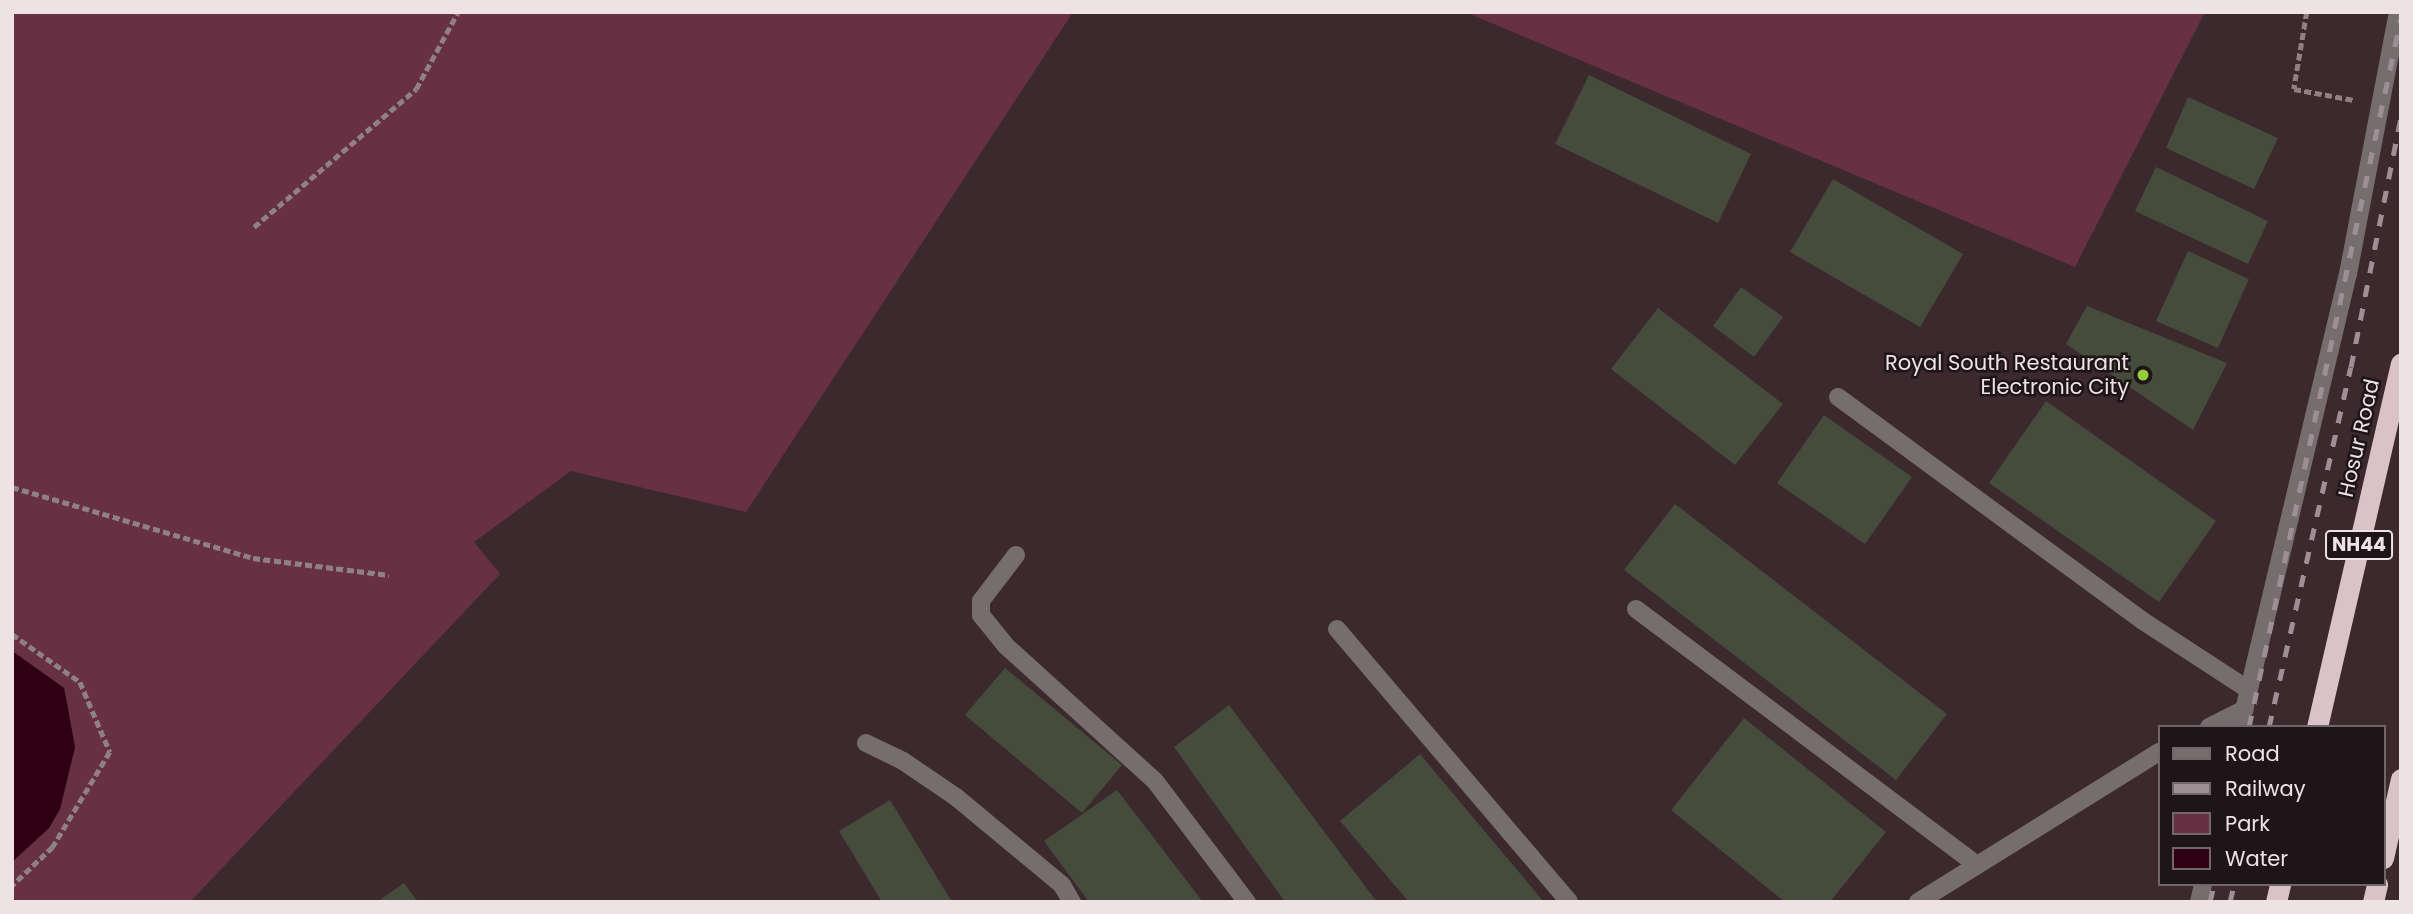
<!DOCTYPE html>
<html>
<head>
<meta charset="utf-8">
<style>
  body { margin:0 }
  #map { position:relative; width:2413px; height:914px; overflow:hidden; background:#3b292e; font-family:Poppins,sans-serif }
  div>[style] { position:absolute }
  .green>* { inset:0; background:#673143 }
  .water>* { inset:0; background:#2f0013 }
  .building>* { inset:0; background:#454c3c }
  .path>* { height:4.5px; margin-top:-2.25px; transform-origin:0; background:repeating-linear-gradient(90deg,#8f8084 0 7px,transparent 0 10.5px) }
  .minor>* { height:18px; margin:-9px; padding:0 9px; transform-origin:9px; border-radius:9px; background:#766d6f }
  .highway>* { height:21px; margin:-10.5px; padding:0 10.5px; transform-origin:10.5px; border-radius:10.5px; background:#d9c2c8 }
  .rail>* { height:5px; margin-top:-2.5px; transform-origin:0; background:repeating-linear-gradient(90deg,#9d8f93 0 12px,transparent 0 24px) }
  .dots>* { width:19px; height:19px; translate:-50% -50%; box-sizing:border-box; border:4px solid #1d1517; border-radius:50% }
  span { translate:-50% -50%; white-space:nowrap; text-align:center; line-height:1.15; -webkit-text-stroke:5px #1d1517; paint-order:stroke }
  .shield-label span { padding:2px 5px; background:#1d1517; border:2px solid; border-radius:5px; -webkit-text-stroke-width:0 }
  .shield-label { font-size:19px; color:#eee2e5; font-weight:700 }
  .poi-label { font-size:21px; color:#eee2e5 }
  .right { translate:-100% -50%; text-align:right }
  .street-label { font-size:21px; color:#eee2e5 }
  .frame { position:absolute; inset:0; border:14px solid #eee2e5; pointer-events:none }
  .legend { position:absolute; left:2158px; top:725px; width:228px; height:161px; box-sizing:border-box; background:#1d1517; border:2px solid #716769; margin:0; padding:9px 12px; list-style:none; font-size:21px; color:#eee2e5 }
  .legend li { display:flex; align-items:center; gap:14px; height:35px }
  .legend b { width:35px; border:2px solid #716769 }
</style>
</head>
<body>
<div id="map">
  <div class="green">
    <i style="clip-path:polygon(12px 12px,1073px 12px,746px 512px,571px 471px,474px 542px,500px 574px,190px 902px,12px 902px,12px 862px,49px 828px,60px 809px,75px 747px,64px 688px,12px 651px)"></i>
    <i style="clip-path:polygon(1465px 12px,2205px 12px,2075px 267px)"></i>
  </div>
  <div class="water">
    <i style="clip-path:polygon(12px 651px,64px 688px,75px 747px,60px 809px,49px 828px,12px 862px)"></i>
  </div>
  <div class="building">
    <i style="clip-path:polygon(1589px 75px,1751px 154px,1718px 223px,1555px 144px)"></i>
    <i style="clip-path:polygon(2188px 97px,2278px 138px,2254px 189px,2166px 148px)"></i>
    <i style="clip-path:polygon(2156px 167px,2268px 221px,2248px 264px,2135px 211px)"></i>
    <i style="clip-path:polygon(1833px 179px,1963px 254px,1920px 327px,1790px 252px)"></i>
    <i style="clip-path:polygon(2188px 251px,2249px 279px,2218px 348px,2156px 321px)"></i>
    <i style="clip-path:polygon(1741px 287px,1783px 317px,1754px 357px,1713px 326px)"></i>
    <i style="clip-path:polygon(2087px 306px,2227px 363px,2193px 430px,2066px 344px)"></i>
    <i style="clip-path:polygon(1658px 308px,1783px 404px,1735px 465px,1611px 369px)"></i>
    <i style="clip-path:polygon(2046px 401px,2216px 521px,2159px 602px,1989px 483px)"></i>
    <i style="clip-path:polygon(1824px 415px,1912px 477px,1865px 544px,1777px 483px)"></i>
    <i style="clip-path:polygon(1675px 504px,1947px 714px,1896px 780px,1624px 570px)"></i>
    <i style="clip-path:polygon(1005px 668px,1122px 765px,1082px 813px,965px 715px)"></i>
    <i style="clip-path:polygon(1229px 705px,1377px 902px,1285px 902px,1174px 747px)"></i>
    <i style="clip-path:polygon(1744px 718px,1886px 832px,1830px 902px,1785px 902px,1671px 810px)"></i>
    <i style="clip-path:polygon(1420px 754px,1544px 902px,1409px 902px,1340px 821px)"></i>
    <i style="clip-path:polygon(1117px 790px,1203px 902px,1089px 902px,1044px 841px)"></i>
    <i style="clip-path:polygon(890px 800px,952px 902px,882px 902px,839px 831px)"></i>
    <i style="clip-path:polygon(404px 883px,418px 902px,377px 902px)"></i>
  </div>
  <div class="path">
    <i style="left:2307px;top:12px;width:78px;rotate:99.6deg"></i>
    <i style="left:2294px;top:89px;width:61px;rotate:10.4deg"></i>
    <i style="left:254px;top:227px;width:213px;rotate:-40.4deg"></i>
    <i style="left:416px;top:89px;width:88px;rotate:-61.4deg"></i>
    <i style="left:12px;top:487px;width:251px;rotate:16.4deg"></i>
    <i style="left:253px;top:558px;width:137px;rotate:7.1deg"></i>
    <i style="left:12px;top:634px;width:83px;rotate:35.2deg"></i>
    <i style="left:80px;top:682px;width:76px;rotate:66.8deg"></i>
    <i style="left:110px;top:752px;width:111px;rotate:121deg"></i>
    <i style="left:53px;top:847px;width:57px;rotate:136.4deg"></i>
  </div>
  <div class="minor">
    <i style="left:1838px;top:397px;width:378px;rotate:36.3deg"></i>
    <i style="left:2143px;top:621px;width:126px;rotate:33.1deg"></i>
    <i style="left:1016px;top:555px;width:58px;rotate:127.3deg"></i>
    <i style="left:981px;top:601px;width:14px;rotate:90deg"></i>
    <i style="left:981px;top:615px;width:38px;rotate:51deg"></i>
    <i style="left:1005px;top:645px;width:202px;rotate:42.2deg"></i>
    <i style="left:1155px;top:781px;width:152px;rotate:52.8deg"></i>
    <i style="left:1636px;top:609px;width:426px;rotate:36.9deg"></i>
    <i style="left:1337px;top:629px;width:358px;rotate:49.6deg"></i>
    <i style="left:2209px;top:727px;width:40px;rotate:-26.6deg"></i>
    <i style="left:2240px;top:727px;width:466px;rotate:-76.6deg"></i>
    <i style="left:2348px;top:274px;width:267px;rotate:-79.2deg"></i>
    <i style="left:866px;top:743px;width:41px;rotate:25.9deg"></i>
    <i style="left:903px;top:761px;width:64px;rotate:34.2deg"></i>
    <i style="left:956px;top:797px;width:138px;rotate:39.7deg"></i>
    <i style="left:1062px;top:885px;width:20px;rotate:60deg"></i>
    <i style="left:1918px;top:902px;width:284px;rotate:-31.9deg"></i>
    <i style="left:2199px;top:902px;width:18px;rotate:-77deg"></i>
  </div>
  <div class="highway">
    <i style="left:2317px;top:727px;width:373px;rotate:-77deg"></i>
    <i style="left:2383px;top:858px;width:81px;rotate:-77.2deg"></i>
    <i style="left:2276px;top:902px;width:18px;rotate:-77deg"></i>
    <i style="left:2373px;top:902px;width:18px;rotate:-77deg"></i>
  </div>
  <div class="rail">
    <i style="left:2249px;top:727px;width:725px;rotate:-77.9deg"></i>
    <i style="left:2269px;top:727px;width:369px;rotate:-77.2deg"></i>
    <i style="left:2351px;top:367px;width:255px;rotate:-78.7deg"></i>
    <i style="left:2210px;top:902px;width:18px;rotate:-77deg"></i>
    <i style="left:2230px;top:902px;width:18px;rotate:-77deg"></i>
  </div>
  <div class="dots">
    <i style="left:2143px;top:375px;background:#95cc3a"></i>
  </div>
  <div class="shield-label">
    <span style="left:2359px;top:545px">NH44</span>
  </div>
  <div class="poi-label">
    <span class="right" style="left:2129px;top:375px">Royal South Restaurant<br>Electronic City</span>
  </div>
  <div class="street-label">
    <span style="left:2359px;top:438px;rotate:-77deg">Hosur Road</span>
  </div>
  <div class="frame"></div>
  <ul class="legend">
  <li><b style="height:9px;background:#766d6f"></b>Road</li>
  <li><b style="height:9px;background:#9d8f93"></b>Railway</li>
  <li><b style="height:19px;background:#673143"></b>Park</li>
  <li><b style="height:19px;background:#2f0013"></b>Water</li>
  </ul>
</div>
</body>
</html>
